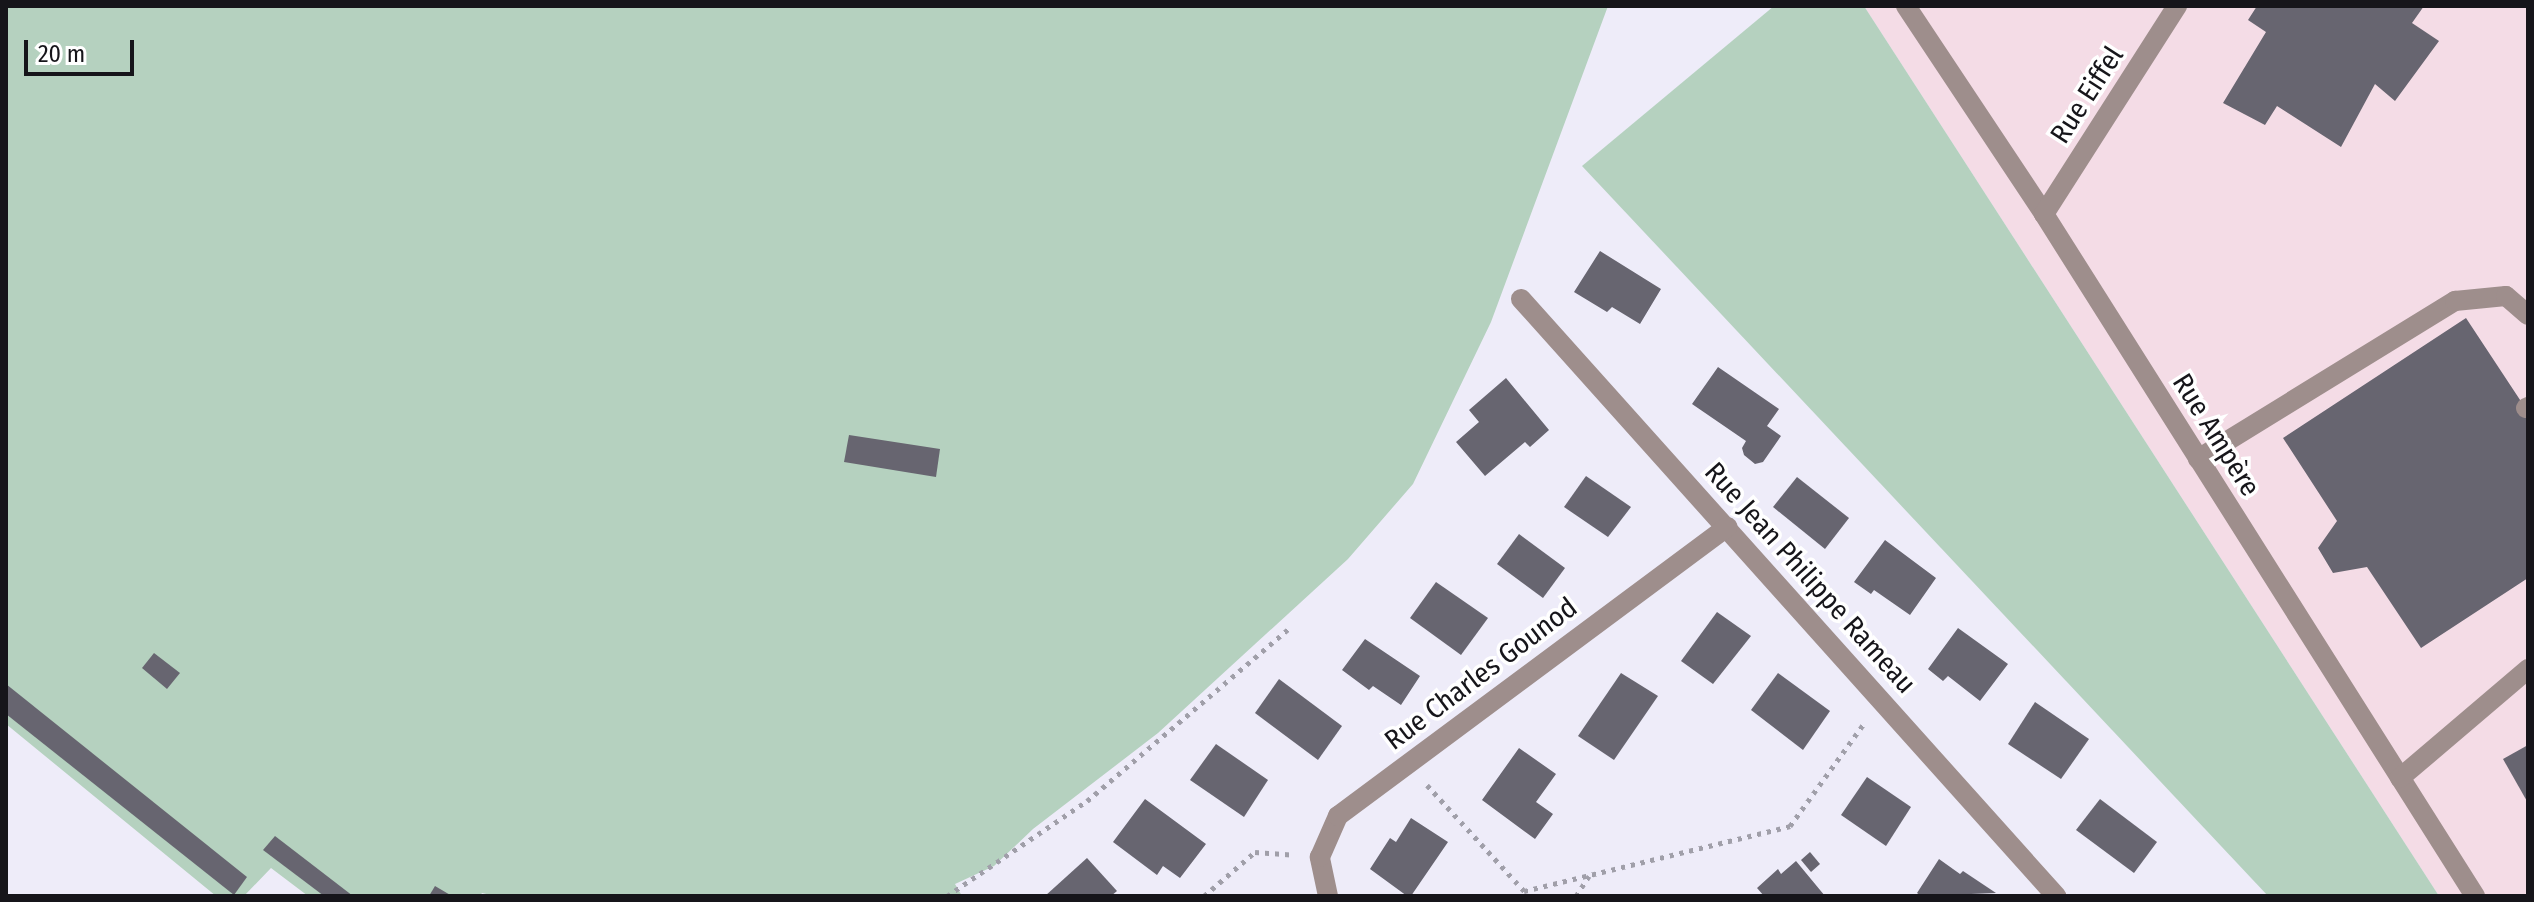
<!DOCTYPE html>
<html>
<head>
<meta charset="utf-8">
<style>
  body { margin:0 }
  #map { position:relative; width:2534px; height:902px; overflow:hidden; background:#eeecf9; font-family:"Fira Sans Condensed",sans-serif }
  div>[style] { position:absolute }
  .industrial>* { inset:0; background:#f4dce6 }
  .green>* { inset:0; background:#b5d1bf }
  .building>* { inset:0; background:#676570 }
  .path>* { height:5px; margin-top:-2.5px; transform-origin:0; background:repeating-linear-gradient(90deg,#a09fa9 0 4px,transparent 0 10px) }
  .lane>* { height:20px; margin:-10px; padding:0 10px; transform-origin:10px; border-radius:10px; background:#9e8e8c }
  .street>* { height:20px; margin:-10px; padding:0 10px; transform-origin:10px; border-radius:10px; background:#9e8e8c }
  span { translate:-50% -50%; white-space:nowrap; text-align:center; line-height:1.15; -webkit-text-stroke:7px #fff; paint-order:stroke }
  .street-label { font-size:28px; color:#16151a }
  .frame { position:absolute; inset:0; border:8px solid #16151a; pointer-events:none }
  .scale { position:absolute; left:24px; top:40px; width:110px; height:36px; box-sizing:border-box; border:4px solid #16151a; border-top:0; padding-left:10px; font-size:24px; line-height:28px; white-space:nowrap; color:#16151a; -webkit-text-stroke:6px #fff; paint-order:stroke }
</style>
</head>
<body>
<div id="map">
  <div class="industrial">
    <i style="clip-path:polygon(1864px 6px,2528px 6px,2528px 896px,2439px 896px)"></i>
  </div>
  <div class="green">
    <i style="clip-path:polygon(6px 6px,1608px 6px,1491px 322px,1413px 484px,1348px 559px,1158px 733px,1033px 829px,994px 866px,955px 884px,962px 896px,495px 896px,482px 893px,480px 896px,308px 896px,271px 868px,244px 896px,216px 896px,6px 724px)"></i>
    <i style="clip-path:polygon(1774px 6px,1864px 6px,2439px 896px,2268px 896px,1582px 166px)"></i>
  </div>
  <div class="building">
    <i style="clip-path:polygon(2257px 6px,2424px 6px,2412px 23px,2439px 41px,2395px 101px,2375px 84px,2341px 147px,2277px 106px,2265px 125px,2223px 103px,2266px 32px,2248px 20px)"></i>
    <i style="clip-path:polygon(1600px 251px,1661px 289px,1640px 324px,1612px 307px,1607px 312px,1574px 292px)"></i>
    <i style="clip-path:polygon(2466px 318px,2528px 412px,2528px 578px,2421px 648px,2367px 567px,2333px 573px,2318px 548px,2337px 521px,2283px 438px)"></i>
    <i style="clip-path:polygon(1718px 367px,1779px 409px,1767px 426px,1781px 436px,1763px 462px,1755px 464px,1744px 455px,1742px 448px,1746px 441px,1692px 404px)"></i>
    <i style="clip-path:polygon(1506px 378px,1549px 430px,1530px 447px,1525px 442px,1485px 476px,1456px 442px,1479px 422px,1469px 410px)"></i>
    <i style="clip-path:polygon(849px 435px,940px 449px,936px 477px,844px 462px)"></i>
    <i style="clip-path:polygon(1586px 476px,1631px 507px,1608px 537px,1564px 507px)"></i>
    <i style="clip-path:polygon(1797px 477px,1849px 518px,1825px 549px,1773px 507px)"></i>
    <i style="clip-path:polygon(1519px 534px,1565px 568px,1543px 598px,1497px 564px)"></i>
    <i style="clip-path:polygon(1885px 540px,1936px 578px,1910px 615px,1874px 590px,1871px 594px,1854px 582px)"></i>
    <i style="clip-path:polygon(1436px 582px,1488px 618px,1461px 655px,1410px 618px)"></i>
    <i style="clip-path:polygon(1717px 612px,1751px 636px,1713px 684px,1681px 661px)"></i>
    <i style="clip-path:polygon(1958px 628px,2008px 664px,1980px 701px,1948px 676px,1943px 681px,1928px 669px)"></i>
    <i style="clip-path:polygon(1365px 639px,1420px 676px,1401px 705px,1373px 686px,1369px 690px,1342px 670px)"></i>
    <i style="clip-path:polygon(154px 653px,180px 673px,167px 689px,142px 668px)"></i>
    <i style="clip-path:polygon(1621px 673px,1658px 696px,1614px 760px,1578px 736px)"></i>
    <i style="clip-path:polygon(1778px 673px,1830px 711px,1803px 750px,1751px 710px)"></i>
    <i style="clip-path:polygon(1279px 679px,1342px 726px,1318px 760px,1255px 713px)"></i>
    <i style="clip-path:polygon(6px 684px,247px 877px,234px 895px,6px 714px)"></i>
    <i style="clip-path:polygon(2035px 702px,2089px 739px,2061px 779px,2008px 744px)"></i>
    <i style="clip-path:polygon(1216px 744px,1268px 780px,1244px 817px,1190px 780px)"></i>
    <i style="clip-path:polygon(2528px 745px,2528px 803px,2503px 759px)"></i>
    <i style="clip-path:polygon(1519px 748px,1556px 774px,1536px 802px,1553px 814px,1535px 839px,1482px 800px)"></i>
    <i style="clip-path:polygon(1867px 777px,1911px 807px,1886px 846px,1841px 815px)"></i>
    <i style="clip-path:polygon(1145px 799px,1206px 844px,1180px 878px,1163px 866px,1157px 875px,1113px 842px)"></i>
    <i style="clip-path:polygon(2100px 799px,2157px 842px,2134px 873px,2076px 830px)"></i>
    <i style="clip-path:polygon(1411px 818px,1448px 842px,1411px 896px,1407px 896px,1370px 869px,1390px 838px,1396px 842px)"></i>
    <i style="clip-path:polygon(275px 836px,353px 896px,324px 896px,263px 850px)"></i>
    <i style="clip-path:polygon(1810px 852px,1820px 864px,1811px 872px,1801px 860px)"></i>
    <i style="clip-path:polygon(1087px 858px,1117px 891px,1111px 896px,1045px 896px)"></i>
    <i style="clip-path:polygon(1939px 859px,1960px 874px,1963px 871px,1996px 893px,1921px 896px,1917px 893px)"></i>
    <i style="clip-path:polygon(1796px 861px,1825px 896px,1764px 896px,1757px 888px,1778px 869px,1781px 874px)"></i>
    <i style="clip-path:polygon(435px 886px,452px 896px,429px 896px)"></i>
  </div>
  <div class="path">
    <i style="left:1427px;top:785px;width:144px;rotate:47.5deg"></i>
    <i style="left:1524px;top:891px;width:274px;rotate:-13.7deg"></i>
    <i style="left:1790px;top:826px;width:128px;rotate:-54.2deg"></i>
    <i style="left:947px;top:896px;width:169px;rotate:-34.2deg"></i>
    <i style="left:1087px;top:801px;width:268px;rotate:-40.5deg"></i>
    <i style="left:1204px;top:896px;width:67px;rotate:-40.8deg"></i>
    <i style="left:1255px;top:852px;width:39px;rotate:4deg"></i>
    <i style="left:1576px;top:896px;width:24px;rotate:-57deg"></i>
  </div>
  <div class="lane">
    <i style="left:2526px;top:408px;width:2px;rotate:-27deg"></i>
    <i style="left:2198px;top:459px;width:302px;rotate:-31.6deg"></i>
    <i style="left:2455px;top:301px;width:51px;rotate:-5.6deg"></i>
    <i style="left:2506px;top:296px;width:29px;rotate:41deg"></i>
  </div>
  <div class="street">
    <i style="left:1906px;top:6px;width:250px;rotate:56.4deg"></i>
    <i style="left:2044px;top:214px;width:807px;rotate:57.71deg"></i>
    <i style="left:2044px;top:214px;width:247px;rotate:-57.4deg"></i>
    <i style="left:1521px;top:299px;width:802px;rotate:48.13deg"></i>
    <i style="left:2400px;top:778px;width:168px;rotate:-40.4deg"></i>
    <i style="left:1328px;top:896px;width:40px;rotate:-102deg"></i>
    <i style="left:1320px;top:857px;width:45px;rotate:-66.3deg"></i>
    <i style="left:1338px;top:816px;width:485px;rotate:-36.6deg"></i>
  </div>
  <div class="street-label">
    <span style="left:2087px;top:95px;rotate:-57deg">Rue Eiffel</span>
    <span style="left:2216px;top:435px;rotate:58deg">Rue Ampère</span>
    <span style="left:1810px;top:578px;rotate:48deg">Rue Jean Philippe Rameau</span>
    <span style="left:1481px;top:674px;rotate:-37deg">Rue Charles Gounod</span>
  </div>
  <div class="frame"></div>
  <div class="scale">20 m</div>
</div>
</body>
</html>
